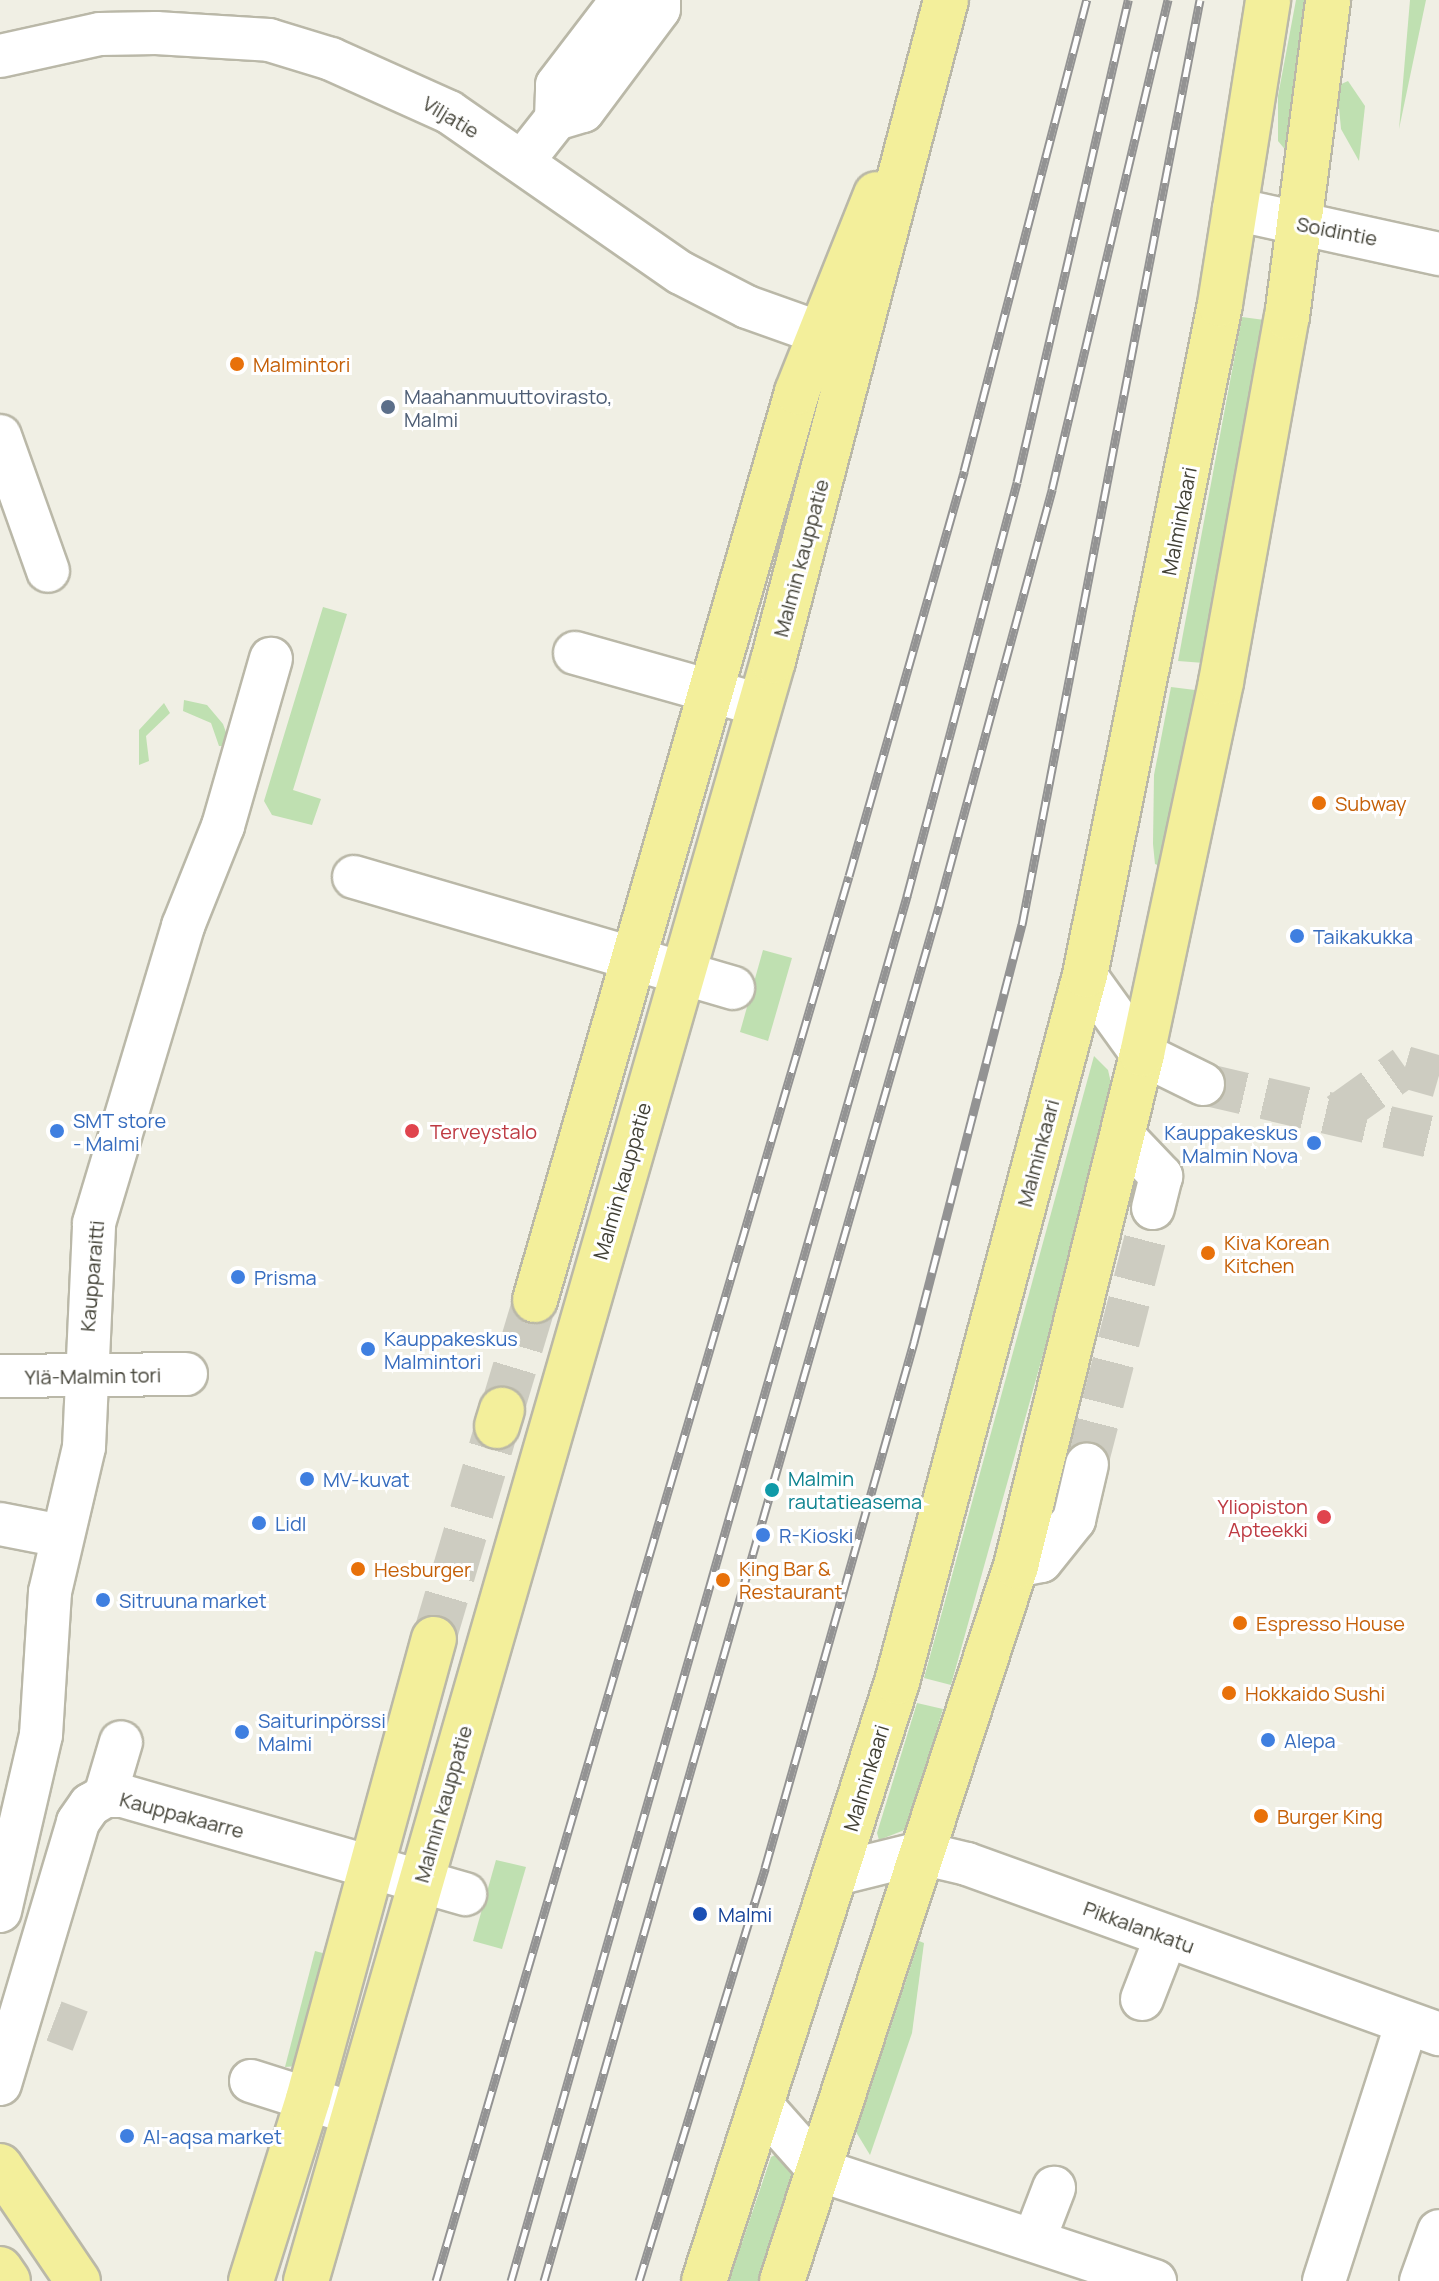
<!DOCTYPE html>
<html>
<head>
<meta charset="utf-8">
<style>
  body { margin:0 }
  #map { position:relative; width:1439px; height:2281px; overflow:hidden; background:#f0efe4; font-family:Manrope,sans-serif }
  div>[style] { position:absolute }
  .green>* { inset:0; background:#bfe0b1 }
  .minor-tunnel>* { height:42px; margin-top:-21px; transform-origin:0; background:repeating-linear-gradient(90deg,#cdccc1 0 42px,transparent 0 63px) }
  .major-tunnel>* { height:44px; margin-top:-22px; transform-origin:0; background:repeating-linear-gradient(90deg,#cdccc1 0 44px,transparent 0 66px) }
  .roads { filter:drop-shadow(2px 0 #bab8a8) drop-shadow(-2px 0 #bab8a8) drop-shadow(0 2px #bab8a8) drop-shadow(0 -2px #bab8a8) }
  .minor>* { height:42px; margin:-21px; padding:0 21px; transform-origin:21px; border-radius:21px; background:#fff }
  .major>* { height:44px; margin:-22px; padding:0 22px; transform-origin:22px; border-radius:22px; background:#f3ef9b }
  .rail>* { height:9px; margin-top:-4.5px; transform-origin:0; background:repeating-linear-gradient(90deg,#fff 0 18px,#939393 0 36px); box-sizing:border-box; border-block:2px solid #939393 }
  .dots>* { width:22px; height:22px; translate:-50% -50%; box-sizing:border-box; border:4px solid #fff; border-radius:50% }
  span { translate:-50% -50%; white-space:nowrap; text-align:center; line-height:1.15; -webkit-text-stroke:6px #fff; paint-order:stroke }
  .street-label { font-size:20px; color:#414035 }
  .food-label { font-size:20px; color:#c56008 }
  .left { translate:0 -50%; text-align:left }
  .service-label { font-size:20px; color:#4e5e75 }
  .shop-label { font-size:20px; color:#366cbe }
  .right { translate:-100% -50%; text-align:right }
  .health-label { font-size:20px; color:#be3a42 }
  .culture-label { font-size:20px; color:#0d838f }
  .transit-label { font-size:20px; color:#164399 }
</style>
</head>
<body>
<div id="map">
  <div class="green">
    <i style="clip-path:polygon(1296px 0,1308px 0,1288px 153px,1278px 141px,1278px 96px)"></i>
    <i style="clip-path:polygon(1410px 0,1426px 0,1399px 129px)"></i>
    <i style="clip-path:polygon(1348px 81px,1365px 106px,1359px 161px,1341px 129px,1337px 86px)"></i>
    <i style="clip-path:polygon(1242px 317px,1272px 321px,1204px 663px,1178px 661px)"></i>
    <i style="clip-path:polygon(323px 607px,347px 614px,293px 790px,321px 799px,312px 825px,272px 815px,264px 801px)"></i>
    <i style="clip-path:polygon(1171px 687px,1195px 690px,1160px 866px,1155px 864px,1153px 844px,1154px 775px)"></i>
    <i style="clip-path:polygon(184px 700px,207px 705px,223px 724px,231px 746px,219px 746px,211px 723px,183px 711px)"></i>
    <i style="clip-path:polygon(164px 703px,170px 713px,146px 736px,149px 761px,139px 765px,139px 730px)"></i>
    <i style="clip-path:polygon(763px 950px,792px 958px,768px 1041px,740px 1032px)"></i>
    <i style="clip-path:polygon(1094px 1056px,1108px 1070px,1111px 1083px,1067px 1268px,951px 1685px,924px 1678px)"></i>
    <i style="clip-path:polygon(917px 1703px,943px 1709px,907px 1829px,879px 1840px,877px 1833px)"></i>
    <i style="clip-path:polygon(496px 1860px,526px 1867px,502px 1949px,473px 1941px)"></i>
    <i style="clip-path:polygon(919px 1941px,924px 1943px,912px 2033px,870px 2155px,856px 2132px)"></i>
    <i style="clip-path:polygon(315px 1951px,330px 1955px,298px 2066px,285px 2067px)"></i>
    <i style="clip-path:polygon(777px 2154px,791px 2170px,792px 2180px,758px 2281px,729px 2281px,771px 2157px)"></i>
  </div>
  <div class="minor-tunnel">
    <i style="left:1203px;top:1084px;width:242px;rotate:13.1deg"></i>
    <i style="left:1339px;top:1114px;width:81px;rotate:-35.5deg"></i>
    <i style="left:1405px;top:1067px;width:35px;rotate:16deg"></i>
    <i style="left:1087px;top:1464px;width:264px;rotate:-75.5deg"></i>
    <i style="left:54px;top:2021px;width:28px;rotate:21deg"></i>
  </div>
  <div class="major-tunnel">
    <i style="left:502px;top:1410px;width:115px;rotate:-73.3deg"></i>
    <i style="left:434px;top:1639px;width:222px;rotate:-73.5deg"></i>
  </div>
  <div class="roads">
    <div class="minor">
      <i style="left:0;top:56px;width:102px;rotate:-12.4deg"></i>
      <i style="left:100px;top:34px;width:56px;rotate:-1deg"></i>
      <i style="left:156px;top:33px;width:113px;rotate:3.5deg"></i>
      <i style="left:269px;top:40px;width:65px;rotate:17deg"></i>
      <i style="left:331px;top:59px;width:129px;rotate:24.2deg"></i>
      <i style="left:449px;top:112px;width:282px;rotate:34.8deg"></i>
      <i style="left:681px;top:273px;width:74px;rotate:27.3deg"></i>
      <i style="left:747px;top:307px;width:114px;rotate:19.6deg"></i>
      <i style="left:556px;top:119px;width:34px;rotate:-88deg"></i>
      <i style="left:557px;top:85px;width:107px;rotate:-52.6deg"></i>
      <i style="left:522px;top:162px;width:55px;rotate:-51.7deg"></i>
      <i style="left:556px;top:119px;width:28px;rotate:-17deg"></i>
      <i style="left:583px;top:111px;width:127px;rotate:-53.3deg"></i>
      <i style="left:659px;top:9px;width:9px;rotate:-90deg"></i>
      <i style="left:1234px;top:209px;width:210px;rotate:12.4deg"></i>
      <i style="left:0;top:436px;width:143px;rotate:70.4deg"></i>
      <i style="left:575px;top:653px;width:192px;rotate:15.7deg"></i>
      <i style="left:354px;top:877px;width:395px;rotate:16.3deg"></i>
      <i style="left:1085px;top:975px;width:97px;rotate:54.2deg"></i>
      <i style="left:1142px;top:1054px;width:68px;rotate:26.2deg"></i>
      <i style="left:1122px;top:1135px;width:57px;rotate:46.4deg"></i>
      <i style="left:1161px;top:1176px;width:33px;rotate:104deg"></i>
      <i style="left:0;top:1376px;width:186px;rotate:-0.6deg"></i>
      <i style="left:0;top:1524px;width:63px;rotate:11deg"></i>
      <i style="left:1016px;top:1566px;width:25px;rotate:-11deg"></i>
      <i style="left:1041px;top:1561px;width:53px;rotate:-51.2deg"></i>
      <i style="left:1074px;top:1520px;width:57px;rotate:-76.9deg"></i>
      <i style="left:105px;top:1796px;width:56px;rotate:-73.5deg"></i>
      <i style="left:836px;top:1874px;width:88px;rotate:-13.9deg"></i>
      <i style="left:921px;top:1853px;width:47px;rotate:13.4deg"></i>
      <i style="left:967px;top:1864px;width:502px;rotate:19.81deg"></i>
      <i style="left:0;top:1911px;width:181px;rotate:-76.9deg"></i>
      <i style="left:41px;top:1735px;width:143px;rotate:-86.4deg"></i>
      <i style="left:50px;top:1592px;width:149px;rotate:-76.8deg"></i>
      <i style="left:84px;top:1447px;width:224px;rotate:-87.4deg"></i>
      <i style="left:94px;top:1223px;width:310px;rotate:-73.3deg"></i>
      <i style="left:183px;top:926px;width:108px;rotate:-68.2deg"></i>
      <i style="left:223px;top:826px;width:174px;rotate:-74deg"></i>
      <i style="left:1142px;top:1999px;width:66px;rotate:-68.8deg"></i>
      <i style="left:251px;top:2081px;width:109px;rotate:17.6deg"></i>
      <i style="left:0;top:2084px;width:273px;rotate:-73.4deg"></i>
      <i style="left:78px;top:1822px;width:21px;rotate:-55deg"></i>
      <i style="left:90px;top:1805px;width:17px;rotate:-31deg"></i>
      <i style="left:105px;top:1796px;width:18px"></i>
      <i style="left:123px;top:1796px;width:356px;rotate:16deg"></i>
      <i style="left:762px;top:2106px;width:86px;rotate:48.3deg"></i>
      <i style="left:819px;top:2170px;width:354px;rotate:18.3deg"></i>
      <i style="left:1034px;top:2240px;width:56px;rotate:-69deg"></i>
      <i style="left:1324px;top:2281px;width:271px;rotate:-72.2deg"></i>
      <i style="left:1421px;top:2281px;width:53px;rotate:-70.2deg"></i>
    </div>
    <div class="major">
      <i style="left:535px;top:1300px;width:945px;rotate:-73.9deg"></i>
      <i style="left:797px;top:392px;width:213px;rotate:-68.2deg"></i>
      <i style="left:497px;top:1426px;width:17px;rotate:-73deg"></i>
      <i style="left:0;top:2166px;width:139px;rotate:55.9deg"></i>
      <i style="left:0;top:2269px;width:14px;rotate:56deg"></i>
      <i style="left:251px;top:2281px;width:191px;rotate:-72.6deg"></i>
      <i style="left:308px;top:2099px;width:477px;rotate:-74.7deg"></i>
      <i style="left:306px;top:2281px;width:1686px;rotate:-73.92deg"></i>
      <i style="left:773px;top:661px;width:683px;rotate:-75.33deg"></i>
      <i style="left:704px;top:2281px;width:629px;rotate:-72.14deg"></i>
      <i style="left:897px;top:1682px;width:732px;rotate:-75.11deg"></i>
      <i style="left:1085px;top:975px;width:684px;rotate:-78.62deg"></i>
      <i style="left:1220px;top:304px;width:308px;rotate:-81deg"></i>
      <i style="left:782px;top:2281px;width:752px;rotate:-71.88deg"></i>
      <i style="left:1016px;top:1566px;width:527px;rotate:-76.17deg"></i>
      <i style="left:1142px;top:1054px;width:380px;rotate:-78deg"></i>
      <i style="left:1221px;top:682px;width:371px;rotate:-79.8deg"></i>
      <i style="left:1287px;top:317px;width:320px;rotate:-82.6deg"></i>
    </div>
  </div>
  <div class="rail">
    <i style="left:436px;top:2281px;width:1464px;rotate:-73.62deg"></i>
    <i style="left:849px;top:876px;width:421px;rotate:-74.1deg"></i>
    <i style="left:964px;top:471px;width:487px;rotate:-75.4deg"></i>
    <i style="left:511px;top:2281px;width:1441px;rotate:-74.04deg"></i>
    <i style="left:907px;top:896px;width:428px;rotate:-75.1deg"></i>
    <i style="left:1017px;top:482px;width:495px;rotate:-77deg"></i>
    <i style="left:544px;top:2281px;width:1431px;rotate:-73.97deg"></i>
    <i style="left:939px;top:906px;width:432px;rotate:-74.8deg"></i>
    <i style="left:1052px;top:489px;width:503px;rotate:-76.66deg"></i>
    <i style="left:639px;top:2281px;width:432px;rotate:-73deg"></i>
    <i style="left:765px;top:1868px;width:547px;rotate:-74.18deg"></i>
    <i style="left:914px;top:1342px;width:431px;rotate:-75.5deg"></i>
    <i style="left:1022px;top:925px;width:942px;rotate:-79.11deg"></i>
  </div>
  <div class="dots">
    <i style="left:237px;top:364px;background:#e8710a"></i>
    <i style="left:388px;top:407px;background:#5c6f8a"></i>
    <i style="left:1319px;top:803px;background:#e8710a"></i>
    <i style="left:1297px;top:936px;background:#3f7fe0"></i>
    <i style="left:57px;top:1131px;background:#3f7fe0"></i>
    <i style="left:412px;top:1131px;background:#e0444e"></i>
    <i style="left:1314px;top:1143px;background:#3f7fe0"></i>
    <i style="left:1208px;top:1253px;background:#e8710a"></i>
    <i style="left:238px;top:1277px;background:#3f7fe0"></i>
    <i style="left:368px;top:1349px;background:#3f7fe0"></i>
    <i style="left:307px;top:1479px;background:#3f7fe0"></i>
    <i style="left:772px;top:1490px;background:#0f9aa8"></i>
    <i style="left:1324px;top:1517px;background:#e0444e"></i>
    <i style="left:259px;top:1523px;background:#3f7fe0"></i>
    <i style="left:763px;top:1535px;background:#3f7fe0"></i>
    <i style="left:358px;top:1569px;background:#e8710a"></i>
    <i style="left:723px;top:1580px;background:#e8710a"></i>
    <i style="left:103px;top:1600px;background:#3f7fe0"></i>
    <i style="left:1240px;top:1623px;background:#e8710a"></i>
    <i style="left:1229px;top:1693px;background:#e8710a"></i>
    <i style="left:242px;top:1732px;background:#3f7fe0"></i>
    <i style="left:1268px;top:1740px;background:#3f7fe0"></i>
    <i style="left:1261px;top:1816px;background:#e8710a"></i>
    <i style="left:700px;top:1914px;background:#1a4fb4"></i>
    <i style="left:127px;top:2136px;background:#3f7fe0"></i>
  </div>
  <div class="street-label">
    <span style="left:451px;top:117px;rotate:31deg">Viljatie</span>
    <span style="left:1337px;top:231px;rotate:11deg">Soidintie</span>
    <span style="left:1179px;top:521px;rotate:-79deg">Malminkaari</span>
    <span style="left:801px;top:558px;rotate:-75deg">Malmin kauppatie</span>
    <span style="left:1038px;top:1153px;rotate:-75deg">Malminkaari</span>
    <span style="left:622px;top:1181px;rotate:-74deg">Malmin kauppatie</span>
    <span style="left:92px;top:1276px;rotate:-85deg">Kaupparaitti</span>
    <span style="left:93px;top:1376px;rotate:-1deg">Ylä-Malmin tori</span>
    <span style="left:866px;top:1778px;rotate:-73deg">Malminkaari</span>
    <span style="left:443px;top:1804px;rotate:-74deg">Malmin kauppatie</span>
    <span style="left:182px;top:1815px;rotate:15deg">Kauppakaarre</span>
    <span style="left:1139px;top:1927px;rotate:20deg">Pikkalankatu</span>
  </div>
  <div class="food-label">
    <span class="left" style="left:253px;top:364px">Malmintori</span>
    <span class="left" style="left:1335px;top:803px">Subway</span>
    <span class="left" style="left:1224px;top:1254px">Kiva Korean<br>Kitchen</span>
    <span class="left" style="left:739px;top:1580px">King Bar &amp;<br>Restaurant</span>
    <span class="left" style="left:374px;top:1569px">Hesburger</span>
    <span class="left" style="left:1256px;top:1623px">Espresso House</span>
    <span class="left" style="left:1245px;top:1693px">Hokkaido Sushi</span>
    <span class="left" style="left:1277px;top:1816px">Burger King</span>
  </div>
  <div class="service-label">
    <span class="left" style="left:404px;top:408px">Maahanmuuttovirasto,<br>Malmi</span>
  </div>
  <div class="shop-label">
    <span class="left" style="left:1313px;top:936px">Taikakukka</span>
    <span class="left" style="left:73px;top:1132px">SMT store<br>- Malmi</span>
    <span class="right" style="left:1298px;top:1144px">Kauppakeskus<br>Malmin Nova</span>
    <span class="left" style="left:254px;top:1277px">Prisma</span>
    <span class="left" style="left:384px;top:1350px">Kauppakeskus<br>Malmintori</span>
    <span class="left" style="left:323px;top:1479px">MV-kuvat</span>
    <span class="left" style="left:275px;top:1523px">Lidl</span>
    <span class="left" style="left:779px;top:1535px">R-Kioski</span>
    <span class="left" style="left:119px;top:1600px">Sitruuna market</span>
    <span class="left" style="left:258px;top:1732px">Saiturinpörssi<br>Malmi</span>
    <span class="left" style="left:1284px;top:1740px">Alepa</span>
    <span class="left" style="left:143px;top:2136px">Al-aqsa market</span>
  </div>
  <div class="health-label">
    <span class="left" style="left:430px;top:1131px">Terveystalo</span>
    <span class="right" style="left:1308px;top:1518px">Yliopiston<br>Apteekki</span>
  </div>
  <div class="culture-label">
    <span class="left" style="left:788px;top:1490px">Malmin<br>rautatieasema</span>
  </div>
  <div class="transit-label">
    <span class="left" style="left:718px;top:1914px">Malmi</span>
  </div>
</div>
</body>
</html>
